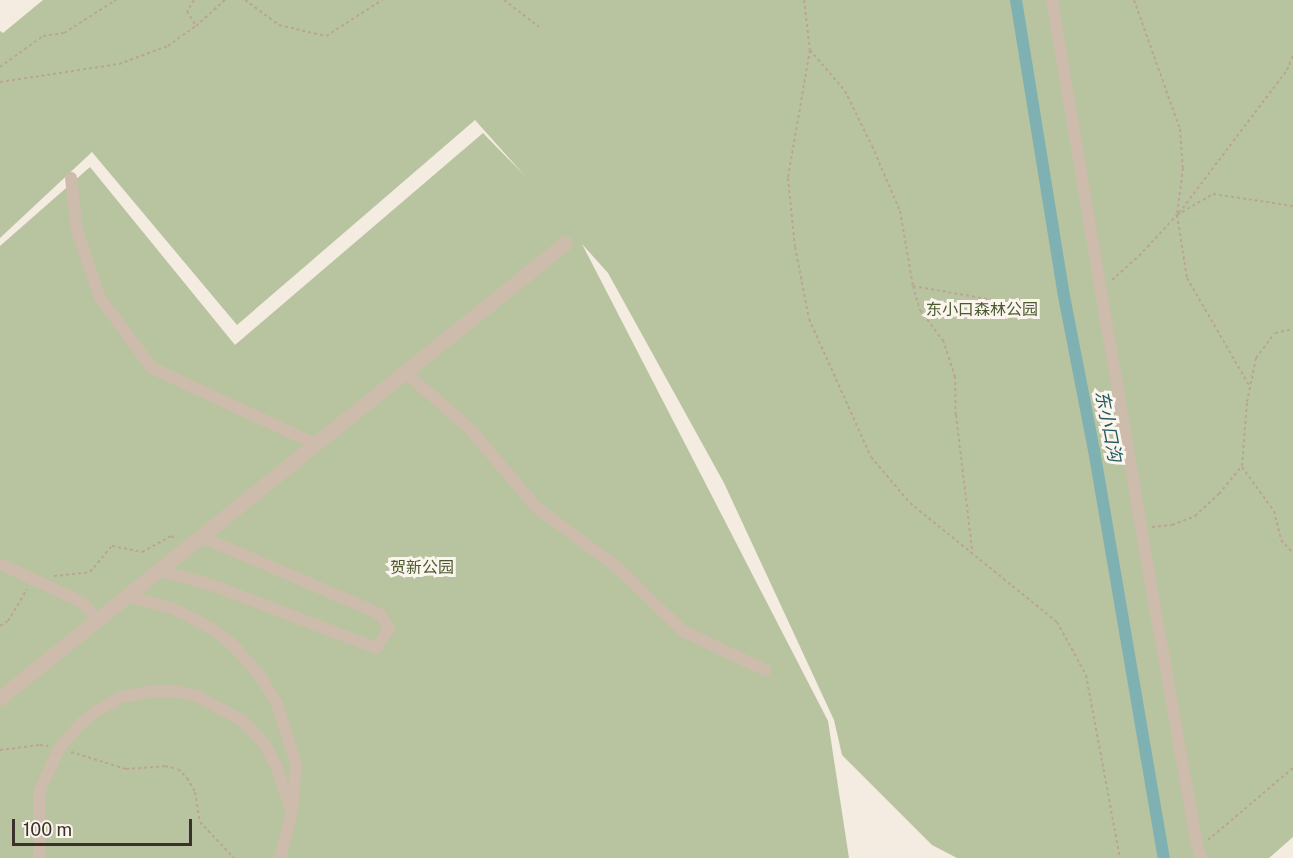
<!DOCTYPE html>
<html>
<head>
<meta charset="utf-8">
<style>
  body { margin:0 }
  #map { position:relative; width:1293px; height:858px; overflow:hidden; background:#f4ebe1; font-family:"Public Sans","Noto Sans SC",sans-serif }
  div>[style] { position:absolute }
  .green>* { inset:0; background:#b8c4a0 }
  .canal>* { height:12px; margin:-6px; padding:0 6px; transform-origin:6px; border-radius:6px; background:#7fb0b2 }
  .path>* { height:2px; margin-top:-1px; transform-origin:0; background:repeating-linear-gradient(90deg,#b9a596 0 3px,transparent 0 6px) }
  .minor>* { height:12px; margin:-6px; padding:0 6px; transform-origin:6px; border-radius:6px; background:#cdbbac }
  .tertiary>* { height:15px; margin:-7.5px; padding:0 7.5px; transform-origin:7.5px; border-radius:7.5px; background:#cdbbac }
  span { translate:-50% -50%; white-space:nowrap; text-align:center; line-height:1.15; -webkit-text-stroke:6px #fbf5ee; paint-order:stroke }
  .park-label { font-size:16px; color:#4a5a2e }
  .water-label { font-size:18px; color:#1f5a5e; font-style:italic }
  .scale { position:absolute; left:12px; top:819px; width:180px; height:27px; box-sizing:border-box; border:3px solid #3b302b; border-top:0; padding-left:8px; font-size:18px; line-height:21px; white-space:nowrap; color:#3b302b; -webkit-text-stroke:4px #fbf5ee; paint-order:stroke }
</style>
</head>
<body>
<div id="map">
  <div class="green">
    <i style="clip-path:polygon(43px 0,1293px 0,1293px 837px,1269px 858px,957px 858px,932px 845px,842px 755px,834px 720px,724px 483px,608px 273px,582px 244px,828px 721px,849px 858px,0 858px,0 246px,90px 167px,235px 345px,483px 133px,525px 176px,475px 120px,237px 325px,92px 152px,0 238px,0 31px,3px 33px)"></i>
  </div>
  <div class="canal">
    <i style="left:1016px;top:0;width:300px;rotate:80.8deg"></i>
    <i style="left:1064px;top:296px;width:157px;rotate:79deg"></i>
    <i style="left:1094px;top:450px;width:414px;rotate:80.3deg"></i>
  </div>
  <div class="path">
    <i style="left:194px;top:0;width:13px;rotate:122deg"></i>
    <i style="left:187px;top:11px;width:17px;rotate:59deg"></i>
    <i style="left:245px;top:0;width:42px;rotate:36.3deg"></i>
    <i style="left:279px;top:25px;width:48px;rotate:13.2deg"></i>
    <i style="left:326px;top:36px;width:67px;rotate:-32.7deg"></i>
    <i style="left:504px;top:0;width:44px;rotate:37.6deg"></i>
    <i style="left:804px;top:0;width:50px;rotate:83.2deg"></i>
    <i style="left:810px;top:50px;width:130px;rotate:99.8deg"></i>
    <i style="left:788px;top:178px;width:69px;rotate:84.2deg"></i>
    <i style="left:795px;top:247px;width:73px;rotate:79deg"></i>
    <i style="left:809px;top:319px;width:151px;rotate:65.8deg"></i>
    <i style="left:871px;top:457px;width:60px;rotate:49.7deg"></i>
    <i style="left:910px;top:503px;width:189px;rotate:39deg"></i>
    <i style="left:1057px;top:622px;width:60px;rotate:61.3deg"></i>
    <i style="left:1086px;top:675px;width:186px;rotate:79.5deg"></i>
    <i style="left:1134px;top:0;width:137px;rotate:70.4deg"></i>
    <i style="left:1180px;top:129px;width:39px;rotate:86deg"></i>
    <i style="left:1183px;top:168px;width:47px;rotate:97.3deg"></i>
    <i style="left:1177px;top:215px;width:64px;rotate:81deg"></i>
    <i style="left:1187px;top:278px;width:126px;rotate:60deg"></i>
    <i style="left:810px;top:50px;width:54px;rotate:49.5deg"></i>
    <i style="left:845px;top:91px;width:61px;rotate:63.9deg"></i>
    <i style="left:872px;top:146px;width:71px;rotate:66.7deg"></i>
    <i style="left:900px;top:211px;width:76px;rotate:80.2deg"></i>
    <i style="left:913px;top:286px;width:25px;rotate:74deg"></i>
    <i style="left:920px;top:310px;width:38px;rotate:53deg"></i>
    <i style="left:943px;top:340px;width:38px;rotate:72deg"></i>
    <i style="left:955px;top:376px;width:39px;rotate:89deg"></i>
    <i style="left:956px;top:415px;width:135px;rotate:83.2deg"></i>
    <i style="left:0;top:67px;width:53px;rotate:-35.8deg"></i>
    <i style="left:43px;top:36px;width:21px;rotate:-8deg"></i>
    <i style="left:64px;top:33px;width:62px;rotate:-32.4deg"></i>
    <i style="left:0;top:82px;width:120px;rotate:-8.6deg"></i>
    <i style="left:119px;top:64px;width:52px;rotate:-20.2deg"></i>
    <i style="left:168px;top:46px;width:34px;rotate:-36deg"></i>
    <i style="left:196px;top:26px;width:39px;rotate:-42deg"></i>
    <i style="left:1179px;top:213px;width:179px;rotate:-52.9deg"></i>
    <i style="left:1287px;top:70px;width:16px;rotate:-68deg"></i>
    <i style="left:1112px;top:280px;width:36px;rotate:-42deg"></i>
    <i style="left:1139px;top:256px;width:56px;rotate:-47.2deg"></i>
    <i style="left:1177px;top:215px;width:42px;rotate:-30.3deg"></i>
    <i style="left:1213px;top:194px;width:81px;rotate:8.5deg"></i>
    <i style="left:913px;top:286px;width:104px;rotate:10deg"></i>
    <i style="left:1242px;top:467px;width:54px;rotate:54deg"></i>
    <i style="left:1274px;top:511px;width:30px;rotate:76deg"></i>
    <i style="left:1281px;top:540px;width:18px;rotate:47deg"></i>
    <i style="left:1152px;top:527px;width:20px;rotate:-6deg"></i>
    <i style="left:1172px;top:525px;width:25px;rotate:-21deg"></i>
    <i style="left:1195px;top:516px;width:33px;rotate:-43deg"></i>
    <i style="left:1219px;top:494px;width:36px;rotate:-51deg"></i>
    <i style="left:1242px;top:466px;width:64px;rotate:-85.5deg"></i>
    <i style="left:1247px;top:402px;width:45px;rotate:-78.4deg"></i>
    <i style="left:1256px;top:358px;width:31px;rotate:-53deg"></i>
    <i style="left:1275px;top:333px;width:18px;rotate:-13deg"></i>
    <i style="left:54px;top:576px;width:36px;rotate:-6deg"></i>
    <i style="left:90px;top:572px;width:34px;rotate:-50deg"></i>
    <i style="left:112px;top:546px;width:31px;rotate:11deg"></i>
    <i style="left:142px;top:552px;width:33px;rotate:-29deg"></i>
    <i style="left:171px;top:536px;width:6px;rotate:31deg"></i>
    <i style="left:0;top:626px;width:9px;rotate:-32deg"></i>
    <i style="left:8px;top:621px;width:37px;rotate:-59deg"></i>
    <i style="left:0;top:750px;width:40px;rotate:-7.1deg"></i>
    <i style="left:40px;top:745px;width:8px;rotate:7deg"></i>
    <i style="left:71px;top:752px;width:58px;rotate:17.2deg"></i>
    <i style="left:126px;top:769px;width:39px;rotate:-4deg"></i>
    <i style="left:165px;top:766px;width:13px;rotate:13deg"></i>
    <i style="left:178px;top:769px;width:13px;rotate:45deg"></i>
    <i style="left:187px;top:778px;width:16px;rotate:60deg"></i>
    <i style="left:195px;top:792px;width:30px;rotate:81deg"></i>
    <i style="left:200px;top:822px;width:50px;rotate:46.6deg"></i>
    <i style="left:1208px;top:840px;width:111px;rotate:-40.3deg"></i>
  </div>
  <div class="minor">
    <i style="left:1052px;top:0;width:535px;rotate:80.43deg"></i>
    <i style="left:1141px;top:528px;width:324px;rotate:80deg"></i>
    <i style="left:1197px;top:847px;width:12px;rotate:66deg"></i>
    <i style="left:71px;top:178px;width:53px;rotate:83.5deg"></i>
    <i style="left:77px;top:231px;width:71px;rotate:71.1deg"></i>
    <i style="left:100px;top:298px;width:87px;rotate:53.4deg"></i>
    <i style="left:152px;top:368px;width:181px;rotate:24.9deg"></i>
    <i style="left:405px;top:372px;width:85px;rotate:41.2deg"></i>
    <i style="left:469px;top:428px;width:105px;rotate:49.6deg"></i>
    <i style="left:537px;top:508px;width:99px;rotate:36.4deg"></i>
    <i style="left:617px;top:567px;width:92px;rotate:44.1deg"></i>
    <i style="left:683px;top:631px;width:91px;rotate:25.4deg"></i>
    <i style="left:0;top:564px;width:90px;rotate:24.9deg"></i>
    <i style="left:82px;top:602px;width:23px;rotate:49deg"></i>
    <i style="left:160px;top:571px;width:54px;rotate:15.1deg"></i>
    <i style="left:212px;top:585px;width:176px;rotate:21deg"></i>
    <i style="left:376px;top:648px;width:23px;rotate:-56deg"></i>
    <i style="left:389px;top:629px;width:17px;rotate:-121deg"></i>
    <i style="left:380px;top:614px;width:194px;rotate:-156.6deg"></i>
    <i style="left:128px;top:596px;width:48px;rotate:15.8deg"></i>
    <i style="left:174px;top:609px;width:42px;rotate:27.2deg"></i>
    <i style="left:211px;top:628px;width:31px;rotate:38deg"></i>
    <i style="left:235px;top:647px;width:35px;rotate:49deg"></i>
    <i style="left:258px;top:673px;width:36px;rotate:58deg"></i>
    <i style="left:277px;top:704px;width:63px;rotate:72.4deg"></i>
    <i style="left:296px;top:764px;width:48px;rotate:94.8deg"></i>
    <i style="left:292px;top:812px;width:48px;rotate:104.6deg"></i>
    <i style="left:39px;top:858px;width:66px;rotate:-90deg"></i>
    <i style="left:39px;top:792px;width:47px;rotate:-65.1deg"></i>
    <i style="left:59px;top:749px;width:31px;rotate:-50deg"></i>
    <i style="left:79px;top:725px;width:21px;rotate:-39deg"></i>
    <i style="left:95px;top:712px;width:30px;rotate:-30deg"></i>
    <i style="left:121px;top:697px;width:31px;rotate:-11deg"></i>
    <i style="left:151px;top:691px;width:24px"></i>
    <i style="left:175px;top:691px;width:23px;rotate:13deg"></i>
    <i style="left:197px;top:696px;width:52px;rotate:28.5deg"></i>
    <i style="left:243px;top:721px;width:34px;rotate:47deg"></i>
    <i style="left:266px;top:746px;width:25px;rotate:64deg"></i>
    <i style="left:277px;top:769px;width:46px;rotate:70.8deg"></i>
  </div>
  <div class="tertiary">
    <i style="left:0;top:698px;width:725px;rotate:-38.84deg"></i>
  </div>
  <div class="park-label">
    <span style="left:982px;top:310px">东小口森林公园</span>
    <span style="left:422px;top:568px">贺新公园</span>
  </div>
  <div class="water-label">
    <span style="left:1108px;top:426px;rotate:79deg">东小口沟</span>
  </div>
  <div class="scale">100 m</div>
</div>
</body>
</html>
